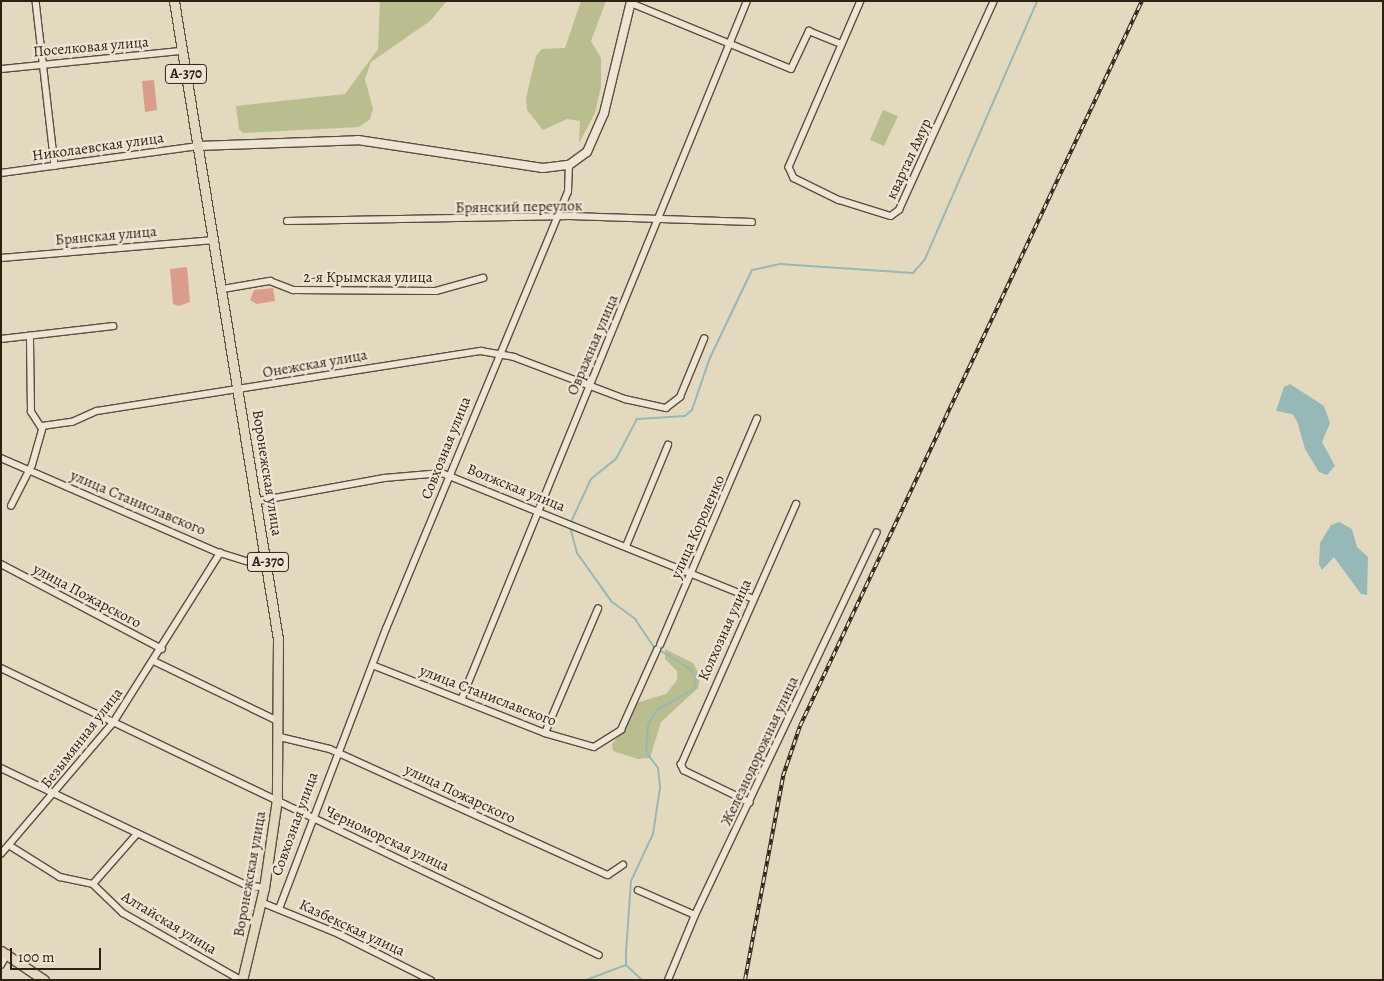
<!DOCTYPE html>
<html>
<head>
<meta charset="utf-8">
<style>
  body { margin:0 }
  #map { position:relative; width:1384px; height:981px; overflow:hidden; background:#e3d9be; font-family:Alegreya,serif }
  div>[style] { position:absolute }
  .green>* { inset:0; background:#babd8d }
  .water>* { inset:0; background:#96b9b7 }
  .stream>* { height:2px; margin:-1px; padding:0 1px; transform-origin:1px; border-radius:1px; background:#96b9b7 }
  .building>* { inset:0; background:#da9d8b }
  .roads { filter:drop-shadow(1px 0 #5b4e3f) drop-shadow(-1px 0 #5b4e3f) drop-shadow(0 1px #5b4e3f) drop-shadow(0 -1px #5b4e3f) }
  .minor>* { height:5.5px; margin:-2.75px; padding:0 2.75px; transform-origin:2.75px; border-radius:2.75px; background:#ede6d5 }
  .secondary>* { height:8px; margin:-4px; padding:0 4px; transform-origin:4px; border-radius:4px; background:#ede6d5 }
  .primary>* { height:9px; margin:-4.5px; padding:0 4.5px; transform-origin:4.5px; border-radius:4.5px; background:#e3d9be }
  .trunk>* { height:9px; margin:-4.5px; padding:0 4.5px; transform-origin:4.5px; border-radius:4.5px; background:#e3d9be }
  .rail>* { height:4px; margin-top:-2px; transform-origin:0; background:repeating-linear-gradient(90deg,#ede6d5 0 5.5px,#2e2015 0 11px); box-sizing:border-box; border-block:1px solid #2e2015 }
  span { translate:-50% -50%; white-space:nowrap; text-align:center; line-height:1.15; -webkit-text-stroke:4.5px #ede6d5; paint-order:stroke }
  .shield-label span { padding:1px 4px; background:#ede6d5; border:1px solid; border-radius:4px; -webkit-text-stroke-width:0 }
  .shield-label { font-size:14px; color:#2e2015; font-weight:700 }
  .street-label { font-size:15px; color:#2e2015 }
  .frame { position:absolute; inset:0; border:2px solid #2e2015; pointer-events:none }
  .scale { position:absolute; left:10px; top:948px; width:91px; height:22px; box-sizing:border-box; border:2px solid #2e2015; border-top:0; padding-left:6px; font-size:15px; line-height:18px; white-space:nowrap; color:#2e2015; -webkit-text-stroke:4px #ede6d5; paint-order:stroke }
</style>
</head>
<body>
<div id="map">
  <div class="green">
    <i style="clip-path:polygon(380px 1px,447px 1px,430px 21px,371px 62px,365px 79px,373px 109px,370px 119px,359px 127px,243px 133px,239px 129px,236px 106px,345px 94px,378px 49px)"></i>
    <i style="clip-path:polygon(581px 1px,606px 1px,591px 41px,601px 58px,601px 87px,595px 113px,579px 143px,580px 121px,567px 119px,543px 130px,527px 110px,526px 98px,536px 56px,542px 49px,565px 48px)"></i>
    <i style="clip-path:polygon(883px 110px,898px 116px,884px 146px,870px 140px)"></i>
    <i style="clip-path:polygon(665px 649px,693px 663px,700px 676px,698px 688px,661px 722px,650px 758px,638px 759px,613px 751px,612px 744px,625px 728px,636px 703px,666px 694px,677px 680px,677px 671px,665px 659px)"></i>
  </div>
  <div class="water">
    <i style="clip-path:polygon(1290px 384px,1324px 406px,1330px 423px,1322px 442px,1335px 466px,1327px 475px,1319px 472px,1305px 449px,1297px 421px,1292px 414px,1276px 411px,1284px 387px)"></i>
    <i style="clip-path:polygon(1339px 522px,1352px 529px,1357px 547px,1368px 557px,1367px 595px,1361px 594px,1334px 557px,1322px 570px,1319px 564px,1320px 543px,1331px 525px)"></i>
  </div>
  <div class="stream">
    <i style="left:571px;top:522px;width:47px;rotate:-65.1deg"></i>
    <i style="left:591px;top:479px;width:32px;rotate:-39deg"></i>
    <i style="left:616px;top:459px;width:45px;rotate:-62.3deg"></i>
    <i style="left:637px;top:419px;width:48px;rotate:-3.6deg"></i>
    <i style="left:685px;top:416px;width:9px;rotate:-41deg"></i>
    <i style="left:692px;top:410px;width:53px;rotate:-71.2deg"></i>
    <i style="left:709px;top:360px;width:100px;rotate:-64.5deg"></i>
    <i style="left:752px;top:270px;width:29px;rotate:-12deg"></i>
    <i style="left:780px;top:264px;width:133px;rotate:3.9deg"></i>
    <i style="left:913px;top:273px;width:18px;rotate:-49deg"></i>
    <i style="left:925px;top:259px;width:281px;rotate:-66.5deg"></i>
    <i style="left:570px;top:527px;width:27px;rotate:75deg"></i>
    <i style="left:577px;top:553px;width:60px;rotate:54.5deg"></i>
    <i style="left:612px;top:602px;width:29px;rotate:36deg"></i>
    <i style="left:635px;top:619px;width:32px;rotate:56deg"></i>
    <i style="left:653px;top:646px;width:44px;rotate:31.9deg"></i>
    <i style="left:690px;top:669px;width:12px;rotate:59deg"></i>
    <i style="left:696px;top:679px;width:10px;rotate:101deg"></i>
    <i style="left:694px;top:689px;width:43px;rotate:150.4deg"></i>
    <i style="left:657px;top:710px;width:17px;rotate:121deg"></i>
    <i style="left:648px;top:725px;width:27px;rotate:94deg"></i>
    <i style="left:646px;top:752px;width:20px;rotate:53deg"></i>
    <i style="left:658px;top:768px;width:20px;rotate:84deg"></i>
    <i style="left:660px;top:788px;width:47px;rotate:98.7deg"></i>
    <i style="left:653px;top:834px;width:52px;rotate:115.1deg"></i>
    <i style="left:631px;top:881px;width:72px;rotate:94deg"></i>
    <i style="left:626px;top:953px;width:12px;rotate:90deg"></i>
    <i style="left:626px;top:965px;width:22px;rotate:43deg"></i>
    <i style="left:586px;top:980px;width:43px;rotate:-20.6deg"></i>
  </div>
  <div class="building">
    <i style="clip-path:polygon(154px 80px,157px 110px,145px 112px,142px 81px)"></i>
    <i style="clip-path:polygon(187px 267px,190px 302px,179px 306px,173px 304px,170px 269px)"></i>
    <i style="clip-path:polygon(273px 288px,275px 301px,257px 304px,250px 300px,254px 290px)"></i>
  </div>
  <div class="roads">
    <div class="minor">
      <i style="left:36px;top:1px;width:166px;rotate:83.4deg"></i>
      <i style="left:861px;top:1px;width:181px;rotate:113.4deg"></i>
      <i style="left:789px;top:167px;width:12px;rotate:66deg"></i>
      <i style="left:794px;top:178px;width:50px;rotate:26.1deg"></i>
      <i style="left:839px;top:200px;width:54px;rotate:17.1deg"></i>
      <i style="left:891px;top:216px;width:10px;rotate:-37deg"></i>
      <i style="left:899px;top:210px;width:230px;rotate:-65.6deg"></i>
      <i style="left:631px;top:3px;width:173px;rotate:22.4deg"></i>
      <i style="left:791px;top:69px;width:42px;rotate:-64.7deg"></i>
      <i style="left:809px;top:31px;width:35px;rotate:22deg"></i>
      <i style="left:1px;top:69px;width:182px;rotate:-5.7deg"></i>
      <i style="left:1px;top:173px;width:199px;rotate:-7.8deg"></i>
      <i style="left:287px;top:221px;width:283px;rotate:-1deg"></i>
      <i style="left:570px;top:216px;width:182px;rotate:1.9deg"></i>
      <i style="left:1px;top:258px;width:214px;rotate:-4.8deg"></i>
      <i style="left:223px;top:289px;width:48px;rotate:-9.7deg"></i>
      <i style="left:270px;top:281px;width:25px;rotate:21deg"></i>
      <i style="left:293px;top:290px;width:143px;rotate:0.4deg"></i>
      <i style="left:436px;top:291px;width:49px;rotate:-15.5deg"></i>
      <i style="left:1px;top:339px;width:113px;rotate:-6.6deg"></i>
      <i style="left:42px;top:426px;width:30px;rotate:-8deg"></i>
      <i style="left:72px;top:422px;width:27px;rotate:-24deg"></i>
      <i style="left:97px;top:411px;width:389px;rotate:-8.9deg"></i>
      <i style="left:481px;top:351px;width:34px;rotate:10deg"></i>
      <i style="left:514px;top:357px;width:119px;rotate:20.7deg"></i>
      <i style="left:625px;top:399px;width:42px;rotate:12.4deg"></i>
      <i style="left:666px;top:408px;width:18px;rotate:-38deg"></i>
      <i style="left:680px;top:397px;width:63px;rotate:-67.5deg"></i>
      <i style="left:1px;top:458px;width:239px;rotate:23.5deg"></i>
      <i style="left:220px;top:553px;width:28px;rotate:17deg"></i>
      <i style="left:247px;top:561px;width:20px;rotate:-6deg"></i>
      <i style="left:258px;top:501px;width:128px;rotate:-10.3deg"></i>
      <i style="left:384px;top:478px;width:58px;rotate:-4.9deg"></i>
      <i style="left:442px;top:473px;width:334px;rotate:22deg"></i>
      <i style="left:11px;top:506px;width:46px;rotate:-62.9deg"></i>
      <i style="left:32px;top:465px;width:37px;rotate:-74deg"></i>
      <i style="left:42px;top:429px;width:20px;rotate:-123deg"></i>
      <i style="left:31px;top:412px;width:76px;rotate:-90.8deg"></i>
      <i style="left:627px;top:544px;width:107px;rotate:-67.5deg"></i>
      <i style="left:1px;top:564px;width:182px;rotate:27.8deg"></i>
      <i style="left:660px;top:645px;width:246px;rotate:-66.8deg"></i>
      <i style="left:154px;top:661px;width:138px;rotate:25.8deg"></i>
      <i style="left:375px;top:666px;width:183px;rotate:21.5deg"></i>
      <i style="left:545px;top:733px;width:51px;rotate:15.9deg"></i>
      <i style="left:594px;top:747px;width:32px;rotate:-32deg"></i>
      <i style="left:621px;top:730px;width:88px;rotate:-65.8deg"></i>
      <i style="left:1px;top:668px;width:663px;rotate:25.64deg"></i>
      <i style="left:462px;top:698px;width:753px;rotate:-67.76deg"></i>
      <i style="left:545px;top:733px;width:135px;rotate:-66.9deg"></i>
      <i style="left:280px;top:737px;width:51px;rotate:13.5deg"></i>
      <i style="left:330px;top:749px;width:305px;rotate:24.4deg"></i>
      <i style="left:608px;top:875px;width:18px;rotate:-34deg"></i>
      <i style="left:1px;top:768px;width:269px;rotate:25.5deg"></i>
      <i style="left:244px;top:884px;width:20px;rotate:11deg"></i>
      <i style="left:750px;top:803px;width:73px;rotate:-154.1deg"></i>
      <i style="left:684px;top:771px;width:7px;rotate:-117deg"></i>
      <i style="left:681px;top:765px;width:285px;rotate:-66.2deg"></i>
      <i style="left:9px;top:845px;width:60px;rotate:32.1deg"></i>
      <i style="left:60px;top:877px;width:34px;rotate:12deg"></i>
      <i style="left:93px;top:884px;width:42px;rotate:44deg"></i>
      <i style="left:123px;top:913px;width:136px;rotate:29.6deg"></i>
      <i style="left:1px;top:854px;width:172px;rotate:-49.5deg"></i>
      <i style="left:113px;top:723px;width:201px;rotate:-57.8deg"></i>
      <i style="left:93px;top:884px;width:67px;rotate:-48.7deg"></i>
      <i style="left:638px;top:890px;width:62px;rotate:23.7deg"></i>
      <i style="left:261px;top:902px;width:84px;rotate:22.3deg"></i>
      <i style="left:339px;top:934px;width:103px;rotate:26.6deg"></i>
      <i style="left:279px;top:909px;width:300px;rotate:-69.1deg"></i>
      <i style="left:386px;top:629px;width:473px;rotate:-67.4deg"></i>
      <i style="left:568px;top:192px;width:27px;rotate:-88deg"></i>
      <i style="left:1px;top:965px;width:13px;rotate:-61deg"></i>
      <i style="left:668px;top:980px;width:70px;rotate:-67.4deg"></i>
      <i style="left:695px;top:915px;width:423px;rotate:-64.6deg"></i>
    </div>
    <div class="secondary">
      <i style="left:198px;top:146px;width:160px;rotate:-2.1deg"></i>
      <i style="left:358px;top:140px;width:187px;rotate:8.6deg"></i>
      <i style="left:543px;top:168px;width:26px;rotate:-7deg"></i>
      <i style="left:569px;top:165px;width:22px;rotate:-36deg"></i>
      <i style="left:587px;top:152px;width:43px;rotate:-66.4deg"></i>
      <i style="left:604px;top:113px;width:115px;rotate:-76.4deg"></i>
    </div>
    <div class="primary">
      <i style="left:1px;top:951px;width:52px;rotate:34deg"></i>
    </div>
    <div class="trunk">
      <i style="left:174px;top:1px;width:646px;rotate:80.74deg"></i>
      <i style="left:278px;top:639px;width:160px;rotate:90.4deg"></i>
      <i style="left:277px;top:799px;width:90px;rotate:98.3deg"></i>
      <i style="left:264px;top:888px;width:95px;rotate:103.4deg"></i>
    </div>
  </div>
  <div class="rail">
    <i style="left:745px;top:980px;width:208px;rotate:-79.4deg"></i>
    <i style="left:783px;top:776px;width:53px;rotate:-71.2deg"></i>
    <i style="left:800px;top:726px;width:802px;rotate:-64.75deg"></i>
  </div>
  <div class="shield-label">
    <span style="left:186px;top:74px">А-370</span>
    <span style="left:268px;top:562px">А-370</span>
  </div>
  <div class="street-label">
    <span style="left:91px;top:47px;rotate:-5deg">Поселковая улица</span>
    <span style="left:98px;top:147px;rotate:-8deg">Николаевская улица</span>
    <span style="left:909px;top:159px;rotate:-65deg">квартал Амур</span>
    <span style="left:519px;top:207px;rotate:-1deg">Брянский переулок</span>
    <span style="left:106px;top:236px;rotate:-5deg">Брянская улица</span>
    <span style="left:368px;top:278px">2-я Крымская улица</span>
    <span style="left:593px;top:345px;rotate:-67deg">Овражная улица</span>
    <span style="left:315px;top:364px;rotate:-10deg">Онежская улица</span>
    <span style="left:446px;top:448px;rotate:-68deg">Совхозная улица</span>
    <span style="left:267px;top:473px;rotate:81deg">Воронежская улица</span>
    <span style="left:516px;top:488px;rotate:22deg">Волжская улица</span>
    <span style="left:138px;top:503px;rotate:23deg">улица Станиславского</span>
    <span style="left:698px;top:527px;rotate:-66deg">улица Короленко</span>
    <span style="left:87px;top:596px;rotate:28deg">улица Пожарского</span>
    <span style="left:725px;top:630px;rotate:-66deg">Колхозная улица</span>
    <span style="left:488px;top:696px;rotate:21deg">улица Станиславского</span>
    <span style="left:82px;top:738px;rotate:-52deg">Безымянная улица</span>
    <span style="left:760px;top:751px;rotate:-65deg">Железнодорожная улица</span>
    <span style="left:460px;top:794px;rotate:25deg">улица Пожарского</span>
    <span style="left:295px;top:824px;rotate:-70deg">Совхозная улица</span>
    <span style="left:387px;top:839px;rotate:25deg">Черноморская улица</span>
    <span style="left:250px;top:874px;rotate:-80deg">Воронежская улица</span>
    <span style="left:169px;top:923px;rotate:31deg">Алтайская улица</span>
    <span style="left:352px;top:928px;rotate:25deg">Казбекская улица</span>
  </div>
  <div class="frame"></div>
  <div class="scale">100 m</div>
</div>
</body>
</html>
